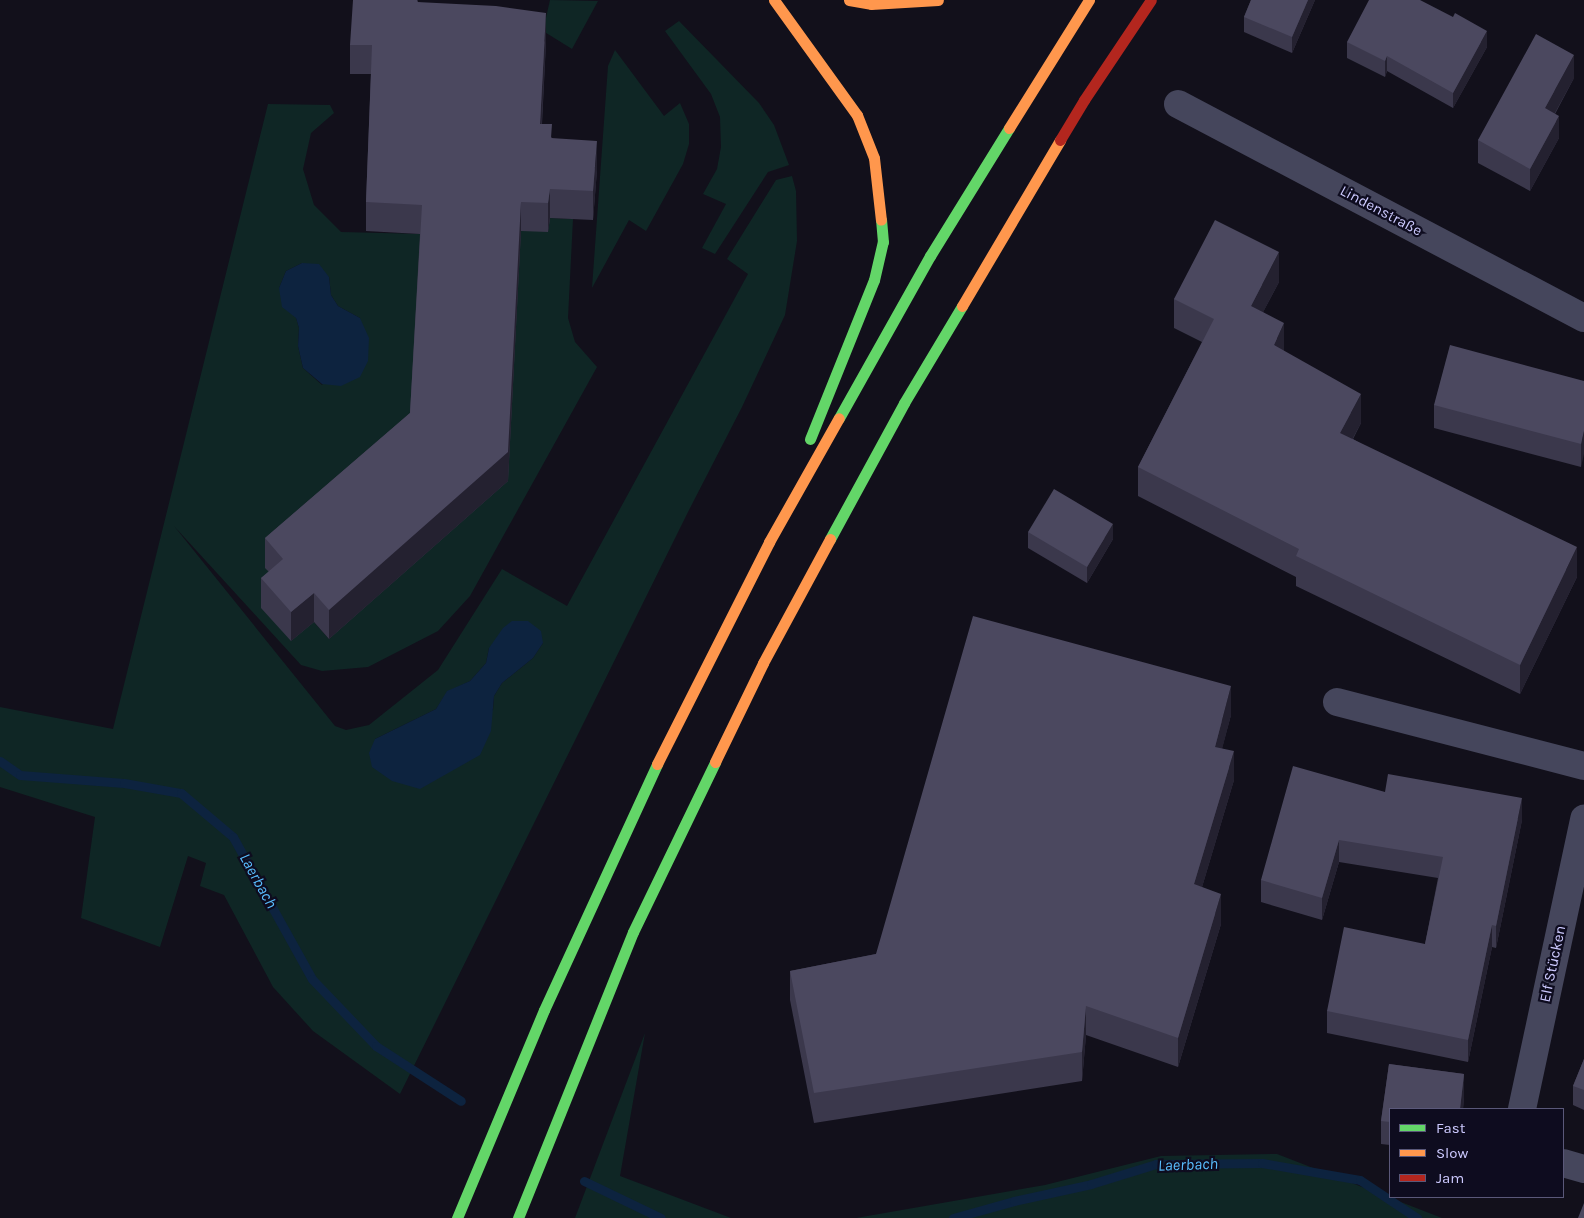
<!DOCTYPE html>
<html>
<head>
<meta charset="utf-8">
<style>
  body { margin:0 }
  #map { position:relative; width:1584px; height:1218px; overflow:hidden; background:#12101b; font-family:Karla,sans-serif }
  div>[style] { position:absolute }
  .green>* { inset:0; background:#0f2625 }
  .water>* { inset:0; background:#0d233f }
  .stream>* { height:9px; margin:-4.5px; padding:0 4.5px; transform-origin:4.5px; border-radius:4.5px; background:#0d233f }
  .street>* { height:28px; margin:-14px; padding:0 14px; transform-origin:14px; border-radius:14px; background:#45465c }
  .fast>* { height:11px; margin:-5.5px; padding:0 5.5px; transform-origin:5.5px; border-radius:5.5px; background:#63d668 }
  .slow>* { height:11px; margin:-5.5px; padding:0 5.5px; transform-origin:5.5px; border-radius:5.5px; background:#ff974d }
  .jam>* { height:11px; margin:-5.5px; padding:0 5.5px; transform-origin:5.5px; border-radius:5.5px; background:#b3261e }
  .wall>* { inset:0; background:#3b384c }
  .shaded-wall>* { inset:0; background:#242130 }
  .building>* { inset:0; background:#4b485f }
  span { translate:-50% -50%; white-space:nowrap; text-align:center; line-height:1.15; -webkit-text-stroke:4.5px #0e0c1f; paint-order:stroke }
  .street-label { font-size:15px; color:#cdcaff }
  .water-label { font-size:16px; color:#59bdfe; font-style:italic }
  .legend { position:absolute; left:1389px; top:1108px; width:175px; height:90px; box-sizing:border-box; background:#0e0c1f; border:1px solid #5a5879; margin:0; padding:6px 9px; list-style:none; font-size:15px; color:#cdcaff }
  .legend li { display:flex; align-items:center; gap:10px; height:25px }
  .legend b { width:25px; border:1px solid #5a5879 }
</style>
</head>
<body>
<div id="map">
  <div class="green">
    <i style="clip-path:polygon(550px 0,598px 1px,572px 49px,543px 31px)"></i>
    <i style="clip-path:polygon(679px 21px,759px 103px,774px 125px,789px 165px,768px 172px,715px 254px,702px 248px,726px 204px,703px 194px,717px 169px,721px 147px,720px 117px,711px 94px,665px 31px)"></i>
    <i style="clip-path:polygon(615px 50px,664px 116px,680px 103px,689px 124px,689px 144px,683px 164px,646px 231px,629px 220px,592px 288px,608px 66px)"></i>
    <i style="clip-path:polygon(evenodd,268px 104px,330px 105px,334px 113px,311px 133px,303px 169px,314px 205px,341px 232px,422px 234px,410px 443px,265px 567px,329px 639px,521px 231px,550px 218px,573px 219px,568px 318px,575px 342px,597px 367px,470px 596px,438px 631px,368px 667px,322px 671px,301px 665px,174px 526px,335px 726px,346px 730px,369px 725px,438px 670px,502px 569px,567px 606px,748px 274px,727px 259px,776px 180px,792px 176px,796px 191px,797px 241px,785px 315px,742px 407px,688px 512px,400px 1094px,313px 1031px,273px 987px,224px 895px,200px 886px,206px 863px,188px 856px,160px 947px,81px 918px,95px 817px,0 787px,0 707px,113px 729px,268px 104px,302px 263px,329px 277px,331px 295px,338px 306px,360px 318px,322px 385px,303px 368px,298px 346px,299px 328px,296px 318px,279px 288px,286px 271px,302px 263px,268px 104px,543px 643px,533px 658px,502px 683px,494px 696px,493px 710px,375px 739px,436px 709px,447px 692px,470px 681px,486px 663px,489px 648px,543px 643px)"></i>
    <i style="clip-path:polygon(645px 1033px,620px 1176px,731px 1218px,575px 1218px)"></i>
    <i style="clip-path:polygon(1277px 1154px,1442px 1218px,856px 1218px,1045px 1185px,1161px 1156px)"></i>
  </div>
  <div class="water">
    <i style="clip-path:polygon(302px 263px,319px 264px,329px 277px,331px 295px,338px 306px,360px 318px,369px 338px,368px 361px,360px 377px,341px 386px,322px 384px,303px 368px,298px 346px,299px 328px,296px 318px,282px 307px,279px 288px,286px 271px)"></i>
    <i style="clip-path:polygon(512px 621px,528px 621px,541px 631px,543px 643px,533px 658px,502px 683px,494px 696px,491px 731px,480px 755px,420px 789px,392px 781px,372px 767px,369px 753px,375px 739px,436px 709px,447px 691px,470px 681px,486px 663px,489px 648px,503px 628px)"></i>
  </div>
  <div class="stream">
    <i style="left:0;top:761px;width:24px;rotate:35deg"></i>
    <i style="left:20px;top:775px;width:104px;rotate:4.4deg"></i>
    <i style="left:124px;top:783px;width:58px;rotate:10deg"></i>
    <i style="left:181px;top:793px;width:68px;rotate:40.2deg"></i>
    <i style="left:233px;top:837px;width:162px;rotate:60.9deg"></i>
    <i style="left:312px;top:979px;width:93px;rotate:46.3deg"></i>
    <i style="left:376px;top:1046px;width:101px;rotate:32.9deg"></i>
    <i style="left:584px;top:1181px;width:85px;rotate:25.7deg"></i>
    <i style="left:953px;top:1218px;width:63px;rotate:-15.6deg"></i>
    <i style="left:1014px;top:1201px;width:79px;rotate:-12.4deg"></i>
    <i style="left:1091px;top:1184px;width:68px;rotate:-17.1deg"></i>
    <i style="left:1156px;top:1164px;width:106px;rotate:-0.5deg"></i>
    <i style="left:1262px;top:1163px;width:99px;rotate:9.8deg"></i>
    <i style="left:1360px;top:1180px;width:69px;rotate:33.7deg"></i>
  </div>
  <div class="street">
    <i style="left:1178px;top:104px;width:459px;rotate:27.8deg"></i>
    <i style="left:1337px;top:702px;width:255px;rotate:14.5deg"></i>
    <i style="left:1522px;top:1109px;width:297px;rotate:-77.9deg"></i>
    <i style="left:1563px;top:1163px;width:22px;rotate:16deg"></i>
  </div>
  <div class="fast">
    <i style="left:839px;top:418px;width:186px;rotate:-60.7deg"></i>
    <i style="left:930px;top:256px;width:150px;rotate:-58.3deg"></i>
    <i style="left:810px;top:439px;width:171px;rotate:-68.1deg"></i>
    <i style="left:874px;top:280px;width:39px;rotate:-77deg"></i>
    <i style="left:883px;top:242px;width:22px;rotate:-95deg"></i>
    <i style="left:830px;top:539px;width:155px;rotate:-61.4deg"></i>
    <i style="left:904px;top:403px;width:113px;rotate:-59.1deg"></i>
    <i style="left:457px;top:1218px;width:225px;rotate:-67.3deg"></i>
    <i style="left:544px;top:1010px;width:271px;rotate:-65.3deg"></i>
    <i style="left:518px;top:1218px;width:308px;rotate:-68.1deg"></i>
    <i style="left:633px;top:932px;width:189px;rotate:-64.2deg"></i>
  </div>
  <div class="slow">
    <i style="left:774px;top:0;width:142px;rotate:54.2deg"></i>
    <i style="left:857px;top:115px;width:46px;rotate:68.4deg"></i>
    <i style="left:874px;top:158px;width:62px;rotate:83.6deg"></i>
    <i style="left:849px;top:0;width:22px;rotate:10deg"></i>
    <i style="left:871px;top:4px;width:67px;rotate:-3.4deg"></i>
    <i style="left:1009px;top:128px;width:151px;rotate:-58deg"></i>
    <i style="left:962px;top:306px;width:193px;rotate:-59.4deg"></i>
    <i style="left:715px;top:762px;width:110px;rotate:-64.1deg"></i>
    <i style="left:763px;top:663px;width:141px;rotate:-61.6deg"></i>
    <i style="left:657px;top:764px;width:249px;rotate:-63.2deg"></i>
    <i style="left:769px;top:542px;width:142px;rotate:-60.6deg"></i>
  </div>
  <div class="jam">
    <i style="left:1060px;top:140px;width:47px;rotate:-59deg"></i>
    <i style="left:1084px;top:100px;width:120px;rotate:-56.2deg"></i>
  </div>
  <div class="wall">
    <i style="clip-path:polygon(418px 0,418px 2px,546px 42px,542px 124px,552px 138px,597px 170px,593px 220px,550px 218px,548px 232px,521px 231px,508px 481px,329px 639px,314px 622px,291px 641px,261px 608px,261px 578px,269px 572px,265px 568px,265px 538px,410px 413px,420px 234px,366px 231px,366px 202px,371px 74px,350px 74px,350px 45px)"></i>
    <i style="clip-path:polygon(1251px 0,1315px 0,1292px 53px,1244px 32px,1244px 17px)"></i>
    <i style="clip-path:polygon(1453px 17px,1487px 47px,1453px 108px,1387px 71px,1385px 77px,1347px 58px,1347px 42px)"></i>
    <i style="clip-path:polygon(1574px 78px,1555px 114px,1559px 138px,1530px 191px,1478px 163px,1478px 140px)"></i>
    <i style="clip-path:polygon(1279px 282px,1263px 312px,1284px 351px,1361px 423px,1353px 439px,1577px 577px,1520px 694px,1296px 586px,1296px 577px,1138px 496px,1138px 467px,1202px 342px,1174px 328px,1174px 299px)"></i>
    <i style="clip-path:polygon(1584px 381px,1581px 467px,1434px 428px,1434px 405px)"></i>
    <i style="clip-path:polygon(1028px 532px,1113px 539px,1087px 583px,1028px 548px)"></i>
    <i style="clip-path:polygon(1231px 715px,1222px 748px,1234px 780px,1202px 887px,1221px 924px,1178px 1067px,1086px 1035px,1082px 1081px,814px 1123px,790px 1000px,790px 971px,876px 954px)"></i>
    <i style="clip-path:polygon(1385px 792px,1522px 820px,1496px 948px,1492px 947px,1468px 1062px,1327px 1033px,1327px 1011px,1425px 944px,1438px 878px,1339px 862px,1322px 920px,1261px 902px,1261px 880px)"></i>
    <i style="clip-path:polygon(1584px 1059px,1584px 1110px,1573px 1105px,1573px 1086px)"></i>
    <i style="clip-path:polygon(1389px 1064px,1464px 1074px,1464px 1097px,1463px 1109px,1390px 1109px,1390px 1145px,1381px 1144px,1381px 1121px)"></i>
  </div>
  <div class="shaded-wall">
    <i style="clip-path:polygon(1308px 0,1315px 0,1292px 53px,1292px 37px)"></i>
    <i style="clip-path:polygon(546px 13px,546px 42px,540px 153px,540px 124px)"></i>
    <i style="clip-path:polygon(1487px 31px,1487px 47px,1453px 108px,1453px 93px)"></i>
    <i style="clip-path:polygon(1574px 55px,1574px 78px,1545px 131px,1545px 108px)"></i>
    <i style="clip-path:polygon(1387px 56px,1387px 71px,1385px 77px,1385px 61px)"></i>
    <i style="clip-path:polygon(1559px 116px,1559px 138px,1530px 191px,1530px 169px)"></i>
    <i style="clip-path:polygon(597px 141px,597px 170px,593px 220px,593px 191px)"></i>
    <i style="clip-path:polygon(550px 189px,550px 218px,548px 232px,548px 203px)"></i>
    <i style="clip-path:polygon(521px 202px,521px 231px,508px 481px,329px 639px,329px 610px)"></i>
    <i style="clip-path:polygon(1279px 252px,1279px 282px,1251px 335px,1251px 306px)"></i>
    <i style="clip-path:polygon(1284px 323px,1284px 353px,1274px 345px)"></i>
    <i style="clip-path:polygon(1361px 394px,1361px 423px,1340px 462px,1340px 433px)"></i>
    <i style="clip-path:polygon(1584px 431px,1584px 454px,1581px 467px,1581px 444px)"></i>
    <i style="clip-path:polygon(1113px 524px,1113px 539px,1087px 583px,1087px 567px)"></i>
    <i style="clip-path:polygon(1577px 547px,1577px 577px,1520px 694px,1520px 665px)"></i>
    <i style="clip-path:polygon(314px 593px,314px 622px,291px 641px,291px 612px)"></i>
    <i style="clip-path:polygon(1231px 686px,1231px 715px,1215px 776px,1215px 747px)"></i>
    <i style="clip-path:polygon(1234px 751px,1234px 780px,1194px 914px,1194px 884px)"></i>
    <i style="clip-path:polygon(1522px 798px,1522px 820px,1496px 948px,1496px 926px)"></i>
    <i style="clip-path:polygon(1339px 840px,1339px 862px,1322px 920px,1322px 898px)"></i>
    <i style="clip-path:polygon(1221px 894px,1221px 924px,1178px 1067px,1178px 1038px)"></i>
    <i style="clip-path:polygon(1492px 925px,1492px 947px,1468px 1062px,1468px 1040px)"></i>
    <i style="clip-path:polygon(1086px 1006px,1086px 1035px,1082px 1081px,1082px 1052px)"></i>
    <i style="clip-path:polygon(1464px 1074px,1464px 1097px,1463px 1109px,1460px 1109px)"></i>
  </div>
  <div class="building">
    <i style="clip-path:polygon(353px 0,417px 0,417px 2px,496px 6px,546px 13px,540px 124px,552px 124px,551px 138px,597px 141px,593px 191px,550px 189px,548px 203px,521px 202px,508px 452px,329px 610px,314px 593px,291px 612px,261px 578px,283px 559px,265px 538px,410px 413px,422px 205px,366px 202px,372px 45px,350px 45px)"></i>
    <i style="clip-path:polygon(1251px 0,1308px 0,1292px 37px,1244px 17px)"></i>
    <i style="clip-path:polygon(1369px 0,1420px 0,1453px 17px,1455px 13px,1487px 31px,1453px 93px,1387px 56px,1385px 61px,1347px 42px)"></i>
    <i style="clip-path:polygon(1536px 34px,1574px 55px,1545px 108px,1559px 116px,1530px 169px,1478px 140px)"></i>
    <i style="clip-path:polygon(1215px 220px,1279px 252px,1251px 306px,1284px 323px,1274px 345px,1361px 394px,1340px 433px,1577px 547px,1520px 665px,1296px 556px,1299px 549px,1138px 467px,1214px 319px,1174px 299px)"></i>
    <i style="clip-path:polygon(1450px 345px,1584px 381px,1584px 431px,1581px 444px,1434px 405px)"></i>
    <i style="clip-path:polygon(1054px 489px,1113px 524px,1087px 567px,1028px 532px)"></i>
    <i style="clip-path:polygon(973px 616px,1231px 686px,1215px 747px,1234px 751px,1194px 884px,1221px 894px,1178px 1038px,1086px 1006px,1082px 1052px,814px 1093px,790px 971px,876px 954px)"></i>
    <i style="clip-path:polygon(1293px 766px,1385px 792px,1388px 774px,1522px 798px,1496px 926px,1492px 925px,1468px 1040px,1327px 1011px,1344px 927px,1425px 944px,1443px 857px,1339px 840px,1322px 898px,1261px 880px)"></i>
    <i style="clip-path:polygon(1584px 1059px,1584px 1090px,1573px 1086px)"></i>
    <i style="clip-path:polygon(1389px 1064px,1464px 1074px,1460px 1109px,1390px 1109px,1390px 1122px,1381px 1121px)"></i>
    <i style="clip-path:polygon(1584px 1203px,1584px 1218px,1578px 1218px)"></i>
  </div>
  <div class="street-label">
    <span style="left:1381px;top:211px;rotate:28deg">Lindenstraße</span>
    <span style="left:1553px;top:964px;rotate:-78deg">Elf Stücken</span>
  </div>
  <div class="water-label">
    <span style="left:258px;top:881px;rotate:61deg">Laerbach</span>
    <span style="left:1188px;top:1165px;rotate:-2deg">Laerbach</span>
  </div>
  <ul class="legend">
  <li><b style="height:6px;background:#63d668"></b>Fast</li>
  <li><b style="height:6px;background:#ff974d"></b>Slow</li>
  <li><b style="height:6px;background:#b3261e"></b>Jam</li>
  </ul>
</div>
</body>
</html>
